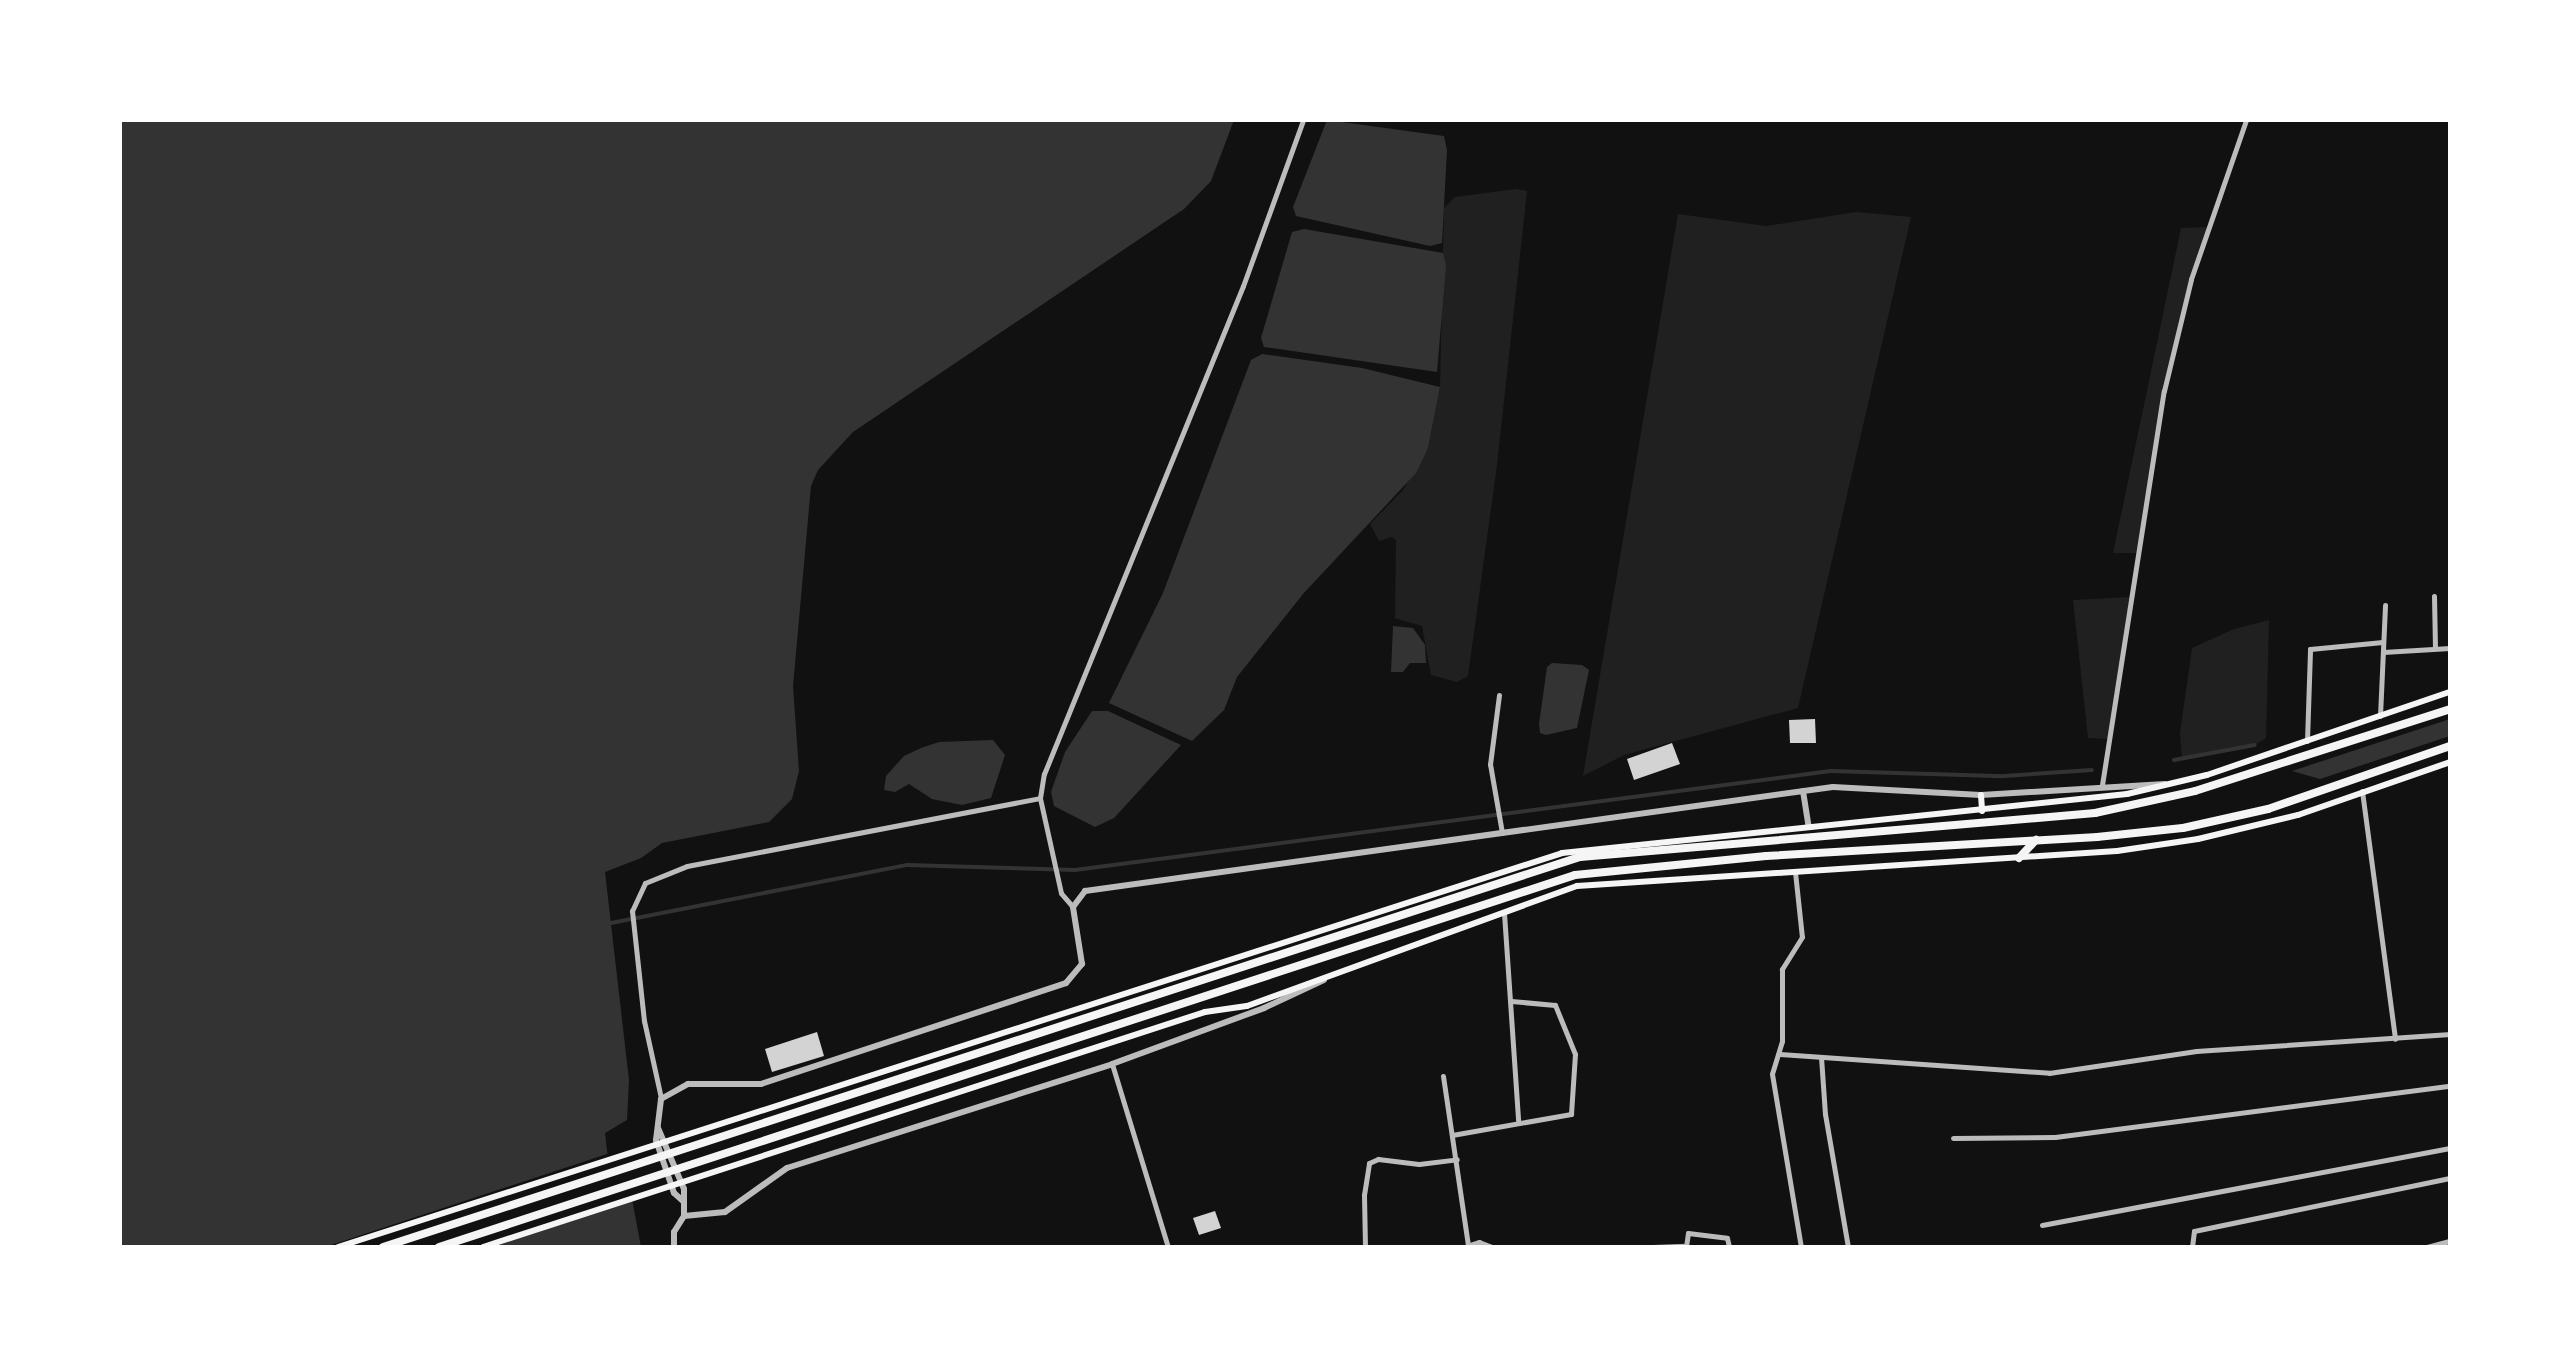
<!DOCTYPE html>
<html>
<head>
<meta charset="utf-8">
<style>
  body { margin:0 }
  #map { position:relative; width:2570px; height:1367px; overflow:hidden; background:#111; font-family:"PT Serif",serif }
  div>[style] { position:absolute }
  .green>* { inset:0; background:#202020 }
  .water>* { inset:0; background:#333 }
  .pier>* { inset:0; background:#111 }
  .stream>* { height:4px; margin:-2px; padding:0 2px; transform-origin:2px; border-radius:2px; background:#333 }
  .building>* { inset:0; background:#d3d3d3 }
  .minor>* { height:5px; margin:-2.5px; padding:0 2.5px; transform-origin:2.5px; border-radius:2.5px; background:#bcbcbc }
  .tertiary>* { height:6px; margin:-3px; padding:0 3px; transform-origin:3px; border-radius:3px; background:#bcbcbc }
  .secondary>* { height:6px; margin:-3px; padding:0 3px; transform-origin:3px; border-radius:3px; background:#f5f5f5 }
  .trunk>* { height:8px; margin:-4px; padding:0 4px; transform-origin:4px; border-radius:4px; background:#f5f5f5 }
  span { translate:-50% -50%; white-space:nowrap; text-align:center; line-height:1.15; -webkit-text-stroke:9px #fff; paint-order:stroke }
  .frame { position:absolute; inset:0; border:122px solid #fff; pointer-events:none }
</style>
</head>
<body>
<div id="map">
  <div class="green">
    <i style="clip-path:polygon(1516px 189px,1527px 191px,1497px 465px,1468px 676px,1457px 682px,1431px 675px,1422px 626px,1395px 618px,1396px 540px,1392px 537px,1379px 541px,1370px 524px,1403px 490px,1428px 448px,1440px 387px,1444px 208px,1455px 197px)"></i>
    <i style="clip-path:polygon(1856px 212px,1911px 217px,1798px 708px,1624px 755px,1583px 776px,1678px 214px,1766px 226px)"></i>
    <i style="clip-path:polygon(2208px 227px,2164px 391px,2137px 553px,2113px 553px,2181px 228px)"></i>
    <i style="clip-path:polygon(2131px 597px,2109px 739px,2088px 738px,2073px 600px)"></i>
    <i style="clip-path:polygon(2269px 620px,2266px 738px,2255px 745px,2182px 759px,2180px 733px,2192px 648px,2234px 629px)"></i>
  </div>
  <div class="water">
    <i style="clip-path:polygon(120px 120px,1234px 120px,1211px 181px,1184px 209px,853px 432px,818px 470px,811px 486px,793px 686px,799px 771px,792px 799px,769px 822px,662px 843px,641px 858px,605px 872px,629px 1080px,627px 1120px,605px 1133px,608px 1159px,625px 1162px,641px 1247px,120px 1247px)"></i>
    <i style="clip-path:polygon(1327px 120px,1444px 136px,1447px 150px,1442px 243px,1430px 246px,1296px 216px,1293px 207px)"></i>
    <i style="clip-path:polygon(1304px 229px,1443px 253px,1446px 265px,1437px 372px,1264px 347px,1261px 338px,1292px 232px)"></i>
    <i style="clip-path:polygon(1262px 354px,1362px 368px,1440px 387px,1428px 448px,1416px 473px,1303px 594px,1237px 677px,1224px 710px,1192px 741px,1109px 703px,1163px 593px,1251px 360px)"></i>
    <i style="clip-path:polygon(1393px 626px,1413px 628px,1425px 645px,1426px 663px,1410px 663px,1403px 672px,1391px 672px)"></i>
    <i style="clip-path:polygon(1552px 663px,1582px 665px,1589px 670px,1577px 728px,1546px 735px,1540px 733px,1539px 724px,1547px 667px)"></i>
    <i style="clip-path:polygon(1092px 711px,1108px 711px,1181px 745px,1114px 818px,1095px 827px,1054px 806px,1051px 792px,1065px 752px)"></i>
    <i style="clip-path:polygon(2450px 719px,2450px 736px,2320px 779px,2292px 771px)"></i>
    <i style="clip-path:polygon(993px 740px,1005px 755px,991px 798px,962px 805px,932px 799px,909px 784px,895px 792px,884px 790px,886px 776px,904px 756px,921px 748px,939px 742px)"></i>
  </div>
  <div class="pier">
    <i style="clip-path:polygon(613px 1152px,629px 1159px,638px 1199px,493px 1247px,325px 1247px)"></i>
  </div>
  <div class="stream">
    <i style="left:2174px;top:760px;width:82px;rotate:-10.5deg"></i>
    <i style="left:611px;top:923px;width:302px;rotate:-11.1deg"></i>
    <i style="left:907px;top:865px;width:168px;rotate:1.7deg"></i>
    <i style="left:1075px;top:870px;width:762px;rotate:-7.46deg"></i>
    <i style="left:1831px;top:771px;width:173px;rotate:1.7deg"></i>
    <i style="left:2004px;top:776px;width:88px;rotate:-3.9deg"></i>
  </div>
  <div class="building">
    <i style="clip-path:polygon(1815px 719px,1816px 743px,1790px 743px,1789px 720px)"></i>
    <i style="clip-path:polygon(1672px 743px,1680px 764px,1634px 780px,1627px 759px)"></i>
    <i style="clip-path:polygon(817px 1032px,824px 1056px,772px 1072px,765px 1049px)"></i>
    <i style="clip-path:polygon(1215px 1211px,1221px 1228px,1199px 1235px,1193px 1218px)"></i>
  </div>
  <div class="minor">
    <i style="left:2434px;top:596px;width:52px;rotate:88.9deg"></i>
    <i style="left:2383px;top:652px;width:67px;rotate:-3.4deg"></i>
    <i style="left:1499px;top:695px;width:70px;rotate:97.4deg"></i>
    <i style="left:1490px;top:764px;width:70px;rotate:80.1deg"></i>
    <i style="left:2380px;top:716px;width:111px;rotate:-87.4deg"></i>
    <i style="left:2307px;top:741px;width:92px;rotate:-88.1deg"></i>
    <i style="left:2310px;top:649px;width:73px;rotate:-5.5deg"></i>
    <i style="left:2102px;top:785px;width:399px;rotate:-81.1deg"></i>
    <i style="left:2164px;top:391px;width:115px;rotate:-76.4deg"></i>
    <i style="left:2191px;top:279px;width:168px;rotate:-70.9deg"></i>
    <i style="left:2362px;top:791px;width:250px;rotate:82.4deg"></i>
    <i style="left:1795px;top:872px;width:65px;rotate:83.9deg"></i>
    <i style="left:1802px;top:937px;width:38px;rotate:122deg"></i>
    <i style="left:1782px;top:969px;width:72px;rotate:90deg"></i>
    <i style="left:1782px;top:1041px;width:34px;rotate:107deg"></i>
    <i style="left:1772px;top:1074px;width:175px;rotate:80.5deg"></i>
    <i style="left:1073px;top:907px;width:18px;rotate:-131deg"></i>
    <i style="left:1061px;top:893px;width:97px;rotate:-102.5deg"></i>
    <i style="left:1040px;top:798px;width:24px;rotate:-81deg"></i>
    <i style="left:1044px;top:774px;width:527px;rotate:-67.82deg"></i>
    <i style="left:1243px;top:286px;width:177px;rotate:-70.1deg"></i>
    <i style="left:1504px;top:913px;width:208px;rotate:86.1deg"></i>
    <i style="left:1780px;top:1054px;width:270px;rotate:4deg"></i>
    <i style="left:2049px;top:1073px;width:149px;rotate:-8.5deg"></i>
    <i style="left:2196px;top:1051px;width:255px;rotate:-3.8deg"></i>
    <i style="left:1821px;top:1057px;width:57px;rotate:86deg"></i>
    <i style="left:1825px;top:1114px;width:135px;rotate:80.2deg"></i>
    <i style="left:1112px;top:1064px;width:191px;rotate:73deg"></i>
    <i style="left:1443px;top:1076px;width:172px;rotate:81.6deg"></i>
    <i style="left:661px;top:1098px;width:79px;rotate:-102.4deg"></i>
    <i style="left:644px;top:1021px;width:111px;rotate:-96.2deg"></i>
    <i style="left:632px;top:911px;width:31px;rotate:-65deg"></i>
    <i style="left:645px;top:883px;width:45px;rotate:-22deg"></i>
    <i style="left:687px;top:866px;width:359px;rotate:-10.9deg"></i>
    <i style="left:1452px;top:1135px;width:121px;rotate:-10deg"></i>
    <i style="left:1571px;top:1114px;width:60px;rotate:-86.2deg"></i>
    <i style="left:1575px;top:1054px;width:53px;rotate:-112.2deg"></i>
    <i style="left:1555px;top:1005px;width:44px;rotate:-174.8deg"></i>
    <i style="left:1953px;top:1138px;width:102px;rotate:-0.6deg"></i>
    <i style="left:2055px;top:1137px;width:398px;rotate:-7.4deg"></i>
    <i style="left:2042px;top:1225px;width:415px;rotate:-10.7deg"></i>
    <i style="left:1467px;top:1246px;width:13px;rotate:-18deg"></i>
    <i style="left:1479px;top:1242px;width:14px;rotate:21deg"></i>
    <i style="left:1365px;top:1247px;width:52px;rotate:-91.1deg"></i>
    <i style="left:1364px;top:1195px;width:32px;rotate:-81deg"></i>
    <i style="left:1369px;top:1163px;width:10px;rotate:-24deg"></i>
    <i style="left:1378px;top:1159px;width:41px;rotate:7deg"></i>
    <i style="left:1419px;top:1164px;width:38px;rotate:-7deg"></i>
    <i style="left:1653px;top:1247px;width:33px;rotate:-2deg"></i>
    <i style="left:1686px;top:1247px;width:14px;rotate:-82deg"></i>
    <i style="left:1688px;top:1233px;width:39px;rotate:7deg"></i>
    <i style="left:1727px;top:1238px;width:9px;rotate:77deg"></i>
    <i style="left:2192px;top:1247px;width:16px;rotate:-83deg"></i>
    <i style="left:2194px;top:1231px;width:261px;rotate:-11.7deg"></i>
    <i style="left:2427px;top:1247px;width:24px;rotate:-15deg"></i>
  </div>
  <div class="tertiary">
    <i style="left:1803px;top:791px;width:36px;rotate:81deg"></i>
    <i style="left:658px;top:1128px;width:66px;rotate:66.9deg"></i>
    <i style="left:684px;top:1189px;width:27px;rotate:90deg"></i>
    <i style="left:683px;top:1201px;width:12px;rotate:-138deg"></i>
    <i style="left:674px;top:1193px;width:56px;rotate:-108.8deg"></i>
    <i style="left:656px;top:1140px;width:41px;rotate:-83deg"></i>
    <i style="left:661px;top:1099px;width:31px;rotate:-29deg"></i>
    <i style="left:688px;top:1084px;width:73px"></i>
    <i style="left:761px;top:1084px;width:321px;rotate:-18.3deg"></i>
    <i style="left:1066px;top:983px;width:25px;rotate:-50deg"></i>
    <i style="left:1082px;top:964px;width:58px;rotate:-99deg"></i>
    <i style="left:1073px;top:907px;width:20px;rotate:-53deg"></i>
    <i style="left:1085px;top:891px;width:755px;rotate:-7.92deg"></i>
    <i style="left:1833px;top:787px;width:148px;rotate:3.1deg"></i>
    <i style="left:1981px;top:795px;width:184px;rotate:-3.4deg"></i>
    <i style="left:684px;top:1216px;width:41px;rotate:-5.6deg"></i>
    <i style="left:725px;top:1212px;width:76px;rotate:-35.4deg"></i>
    <i style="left:787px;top:1168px;width:341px;rotate:-17.7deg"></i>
    <i style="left:1112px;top:1064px;width:162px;rotate:-20.2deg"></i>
    <i style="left:1264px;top:1008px;width:66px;rotate:-25deg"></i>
    <i style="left:674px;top:1247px;width:15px;rotate:-90deg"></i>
    <i style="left:674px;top:1232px;width:19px;rotate:-58deg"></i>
  </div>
  <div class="secondary">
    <i style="left:1981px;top:795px;width:16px;rotate:86deg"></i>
    <i style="left:338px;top:1247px;width:1286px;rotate:-17.84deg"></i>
    <i style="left:1562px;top:853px;width:568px;rotate:-5.96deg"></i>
    <i style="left:2127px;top:794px;width:82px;rotate:-13.4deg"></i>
    <i style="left:2207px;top:775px;width:257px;rotate:-18.9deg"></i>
    <i style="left:483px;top:1247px;width:759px;rotate:-18.03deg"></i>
    <i style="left:1205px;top:1012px;width:42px;rotate:-8.1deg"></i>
    <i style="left:1247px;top:1006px;width:351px;rotate:-20deg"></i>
    <i style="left:1577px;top:886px;width:541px;rotate:-3.71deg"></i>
    <i style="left:2117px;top:851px;width:82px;rotate:-8.4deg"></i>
    <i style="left:2198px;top:839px;width:103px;rotate:-13.5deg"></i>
    <i style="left:2298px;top:815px;width:161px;rotate:-19.2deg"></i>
  </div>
  <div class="trunk">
    <i style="left:2019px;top:858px;width:25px;rotate:-47deg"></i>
    <i style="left:383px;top:1247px;width:1259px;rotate:-18.05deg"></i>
    <i style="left:1580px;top:857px;width:517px;rotate:-4.88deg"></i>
    <i style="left:2095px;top:813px;width:102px;rotate:-12.4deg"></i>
    <i style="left:2195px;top:791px;width:268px;rotate:-17.8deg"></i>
    <i style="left:439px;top:1247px;width:1195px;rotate:-18.13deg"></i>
    <i style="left:1575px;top:875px;width:192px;rotate:-5.7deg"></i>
    <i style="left:1766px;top:856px;width:332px;rotate:-3.3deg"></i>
    <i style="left:2097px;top:837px;width:86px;rotate:-6deg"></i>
    <i style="left:2183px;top:828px;width:87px;rotate:-12.6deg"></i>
    <i style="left:2268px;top:809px;width:193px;rotate:-19.1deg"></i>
  </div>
  <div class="frame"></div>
</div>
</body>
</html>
